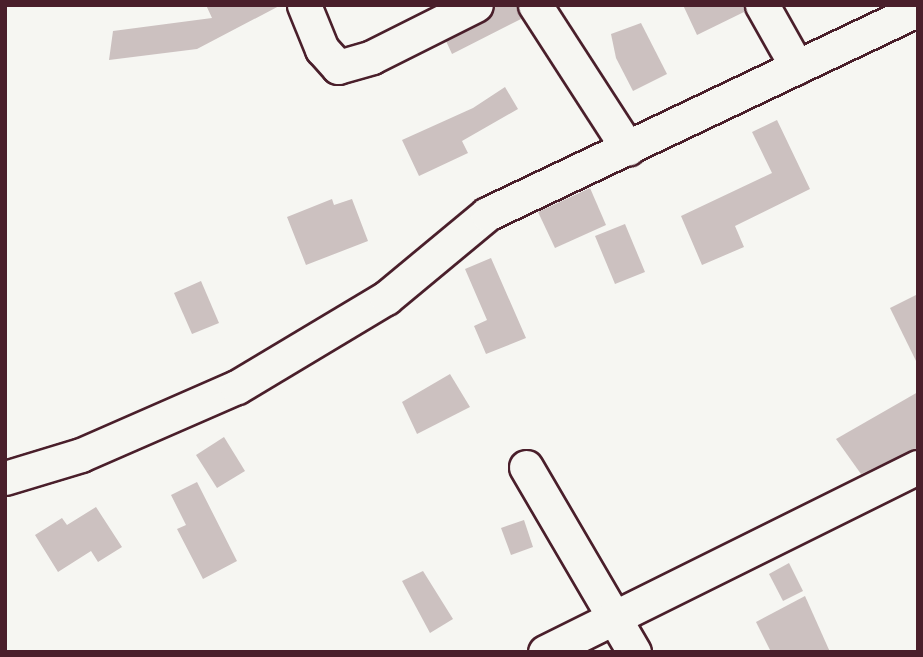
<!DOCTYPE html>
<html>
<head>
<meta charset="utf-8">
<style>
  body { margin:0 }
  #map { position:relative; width:923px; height:657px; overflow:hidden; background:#f6f6f2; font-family:"Indie Flower",sans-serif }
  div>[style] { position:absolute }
  .building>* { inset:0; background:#ccc1c0 }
  .roads { filter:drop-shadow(2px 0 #4a1f2b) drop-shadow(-2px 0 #4a1f2b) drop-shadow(0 2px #4a1f2b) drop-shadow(0 -2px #4a1f2b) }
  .minor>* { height:33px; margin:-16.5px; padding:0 16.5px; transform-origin:16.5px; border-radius:16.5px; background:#f6f6f2 }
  span { translate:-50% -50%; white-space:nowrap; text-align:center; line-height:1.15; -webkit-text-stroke:5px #f6f6f2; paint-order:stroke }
  .frame { position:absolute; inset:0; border:7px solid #4a1f2b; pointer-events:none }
</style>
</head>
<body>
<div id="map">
  <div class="building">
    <i style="clip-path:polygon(206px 5px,281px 5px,197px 49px,109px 60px,113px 31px,212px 18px)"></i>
    <i style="clip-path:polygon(495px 5px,516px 5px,521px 19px,452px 54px,446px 41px,485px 22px)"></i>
    <i style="clip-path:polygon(683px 5px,743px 5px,744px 12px,697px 35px)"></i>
    <i style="clip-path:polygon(641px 23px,667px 74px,633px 91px,616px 58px,611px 34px)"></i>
    <i style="clip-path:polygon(505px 87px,518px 109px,462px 141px,468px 153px,419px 176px,402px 140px,473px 108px)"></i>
    <i style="clip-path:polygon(777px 120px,810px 189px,735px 226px,744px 247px,702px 265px,681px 216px,772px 173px,752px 132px)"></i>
    <i style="clip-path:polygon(590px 188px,606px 225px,555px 248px,538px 212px)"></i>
    <i style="clip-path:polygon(332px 199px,334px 205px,352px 199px,368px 241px,306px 265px,287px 217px)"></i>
    <i style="clip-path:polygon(625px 224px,645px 272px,615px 284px,595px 236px)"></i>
    <i style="clip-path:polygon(491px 258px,526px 338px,486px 354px,474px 326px,487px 320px,465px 269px)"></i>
    <i style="clip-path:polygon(201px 281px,219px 323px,192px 334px,174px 293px)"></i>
    <i style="clip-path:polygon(918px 294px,918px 365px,890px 308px)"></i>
    <i style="clip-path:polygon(450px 374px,470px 407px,417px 434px,402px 402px)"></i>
    <i style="clip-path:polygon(918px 392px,918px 448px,861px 474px,836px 439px)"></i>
    <i style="clip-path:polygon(224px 437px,245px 471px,217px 488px,196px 455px)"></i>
    <i style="clip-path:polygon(197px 482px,237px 561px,203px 579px,177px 529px,186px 525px,171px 495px)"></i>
    <i style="clip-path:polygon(96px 507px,122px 547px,98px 562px,91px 551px,58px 572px,35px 535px,62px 518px,67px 525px)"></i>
    <i style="clip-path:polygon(524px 520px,533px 547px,511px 555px,501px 528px)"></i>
    <i style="clip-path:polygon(789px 563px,803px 591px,783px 601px,769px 574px)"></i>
    <i style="clip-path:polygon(423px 571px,453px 619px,430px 633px,402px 581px)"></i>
    <i style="clip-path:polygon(805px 596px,830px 652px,771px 652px,756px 622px)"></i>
  </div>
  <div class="roads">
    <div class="minor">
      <i style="left:304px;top:5px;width:48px;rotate:67.8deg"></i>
      <i style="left:322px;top:49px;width:24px;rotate:48deg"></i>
      <i style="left:338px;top:67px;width:35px;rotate:-16deg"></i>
      <i style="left:372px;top:57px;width:116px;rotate:-26.6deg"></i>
      <i style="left:535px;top:5px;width:171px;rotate:57.1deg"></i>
      <i style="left:762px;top:5px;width:71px;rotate:60.6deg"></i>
      <i style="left:526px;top:467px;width:214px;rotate:59.7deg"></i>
      <i style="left:5px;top:478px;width:79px;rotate:-16.8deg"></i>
      <i style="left:81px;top:455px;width:170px;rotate:-23.6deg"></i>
      <i style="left:237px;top:387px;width:174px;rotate:-30.9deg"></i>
      <i style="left:386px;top:298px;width:131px;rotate:-39.7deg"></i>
      <i style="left:487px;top:214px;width:477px;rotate:-25.4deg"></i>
      <i style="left:545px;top:652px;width:416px;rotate:-26.4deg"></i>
    </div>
  </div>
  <div class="frame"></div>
</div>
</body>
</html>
